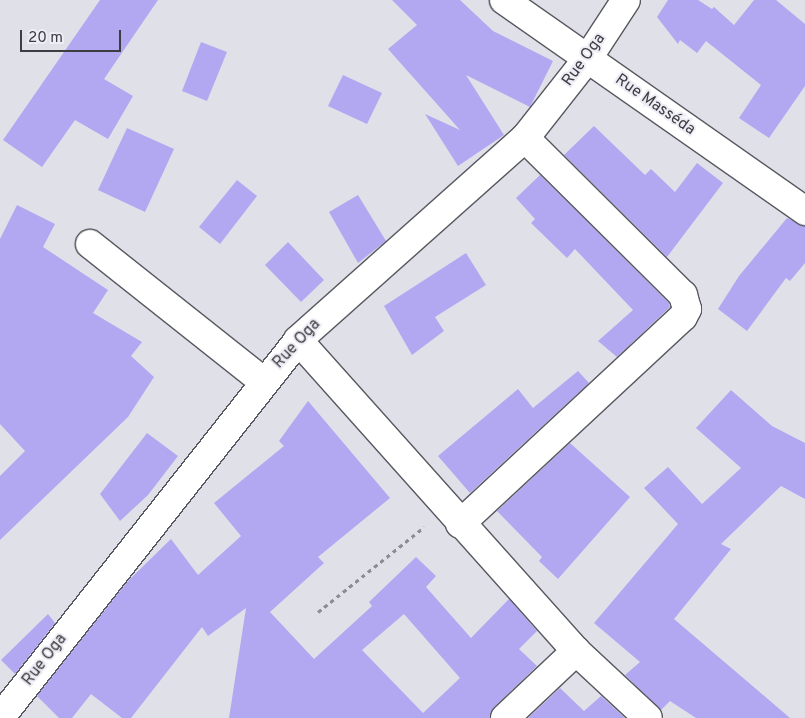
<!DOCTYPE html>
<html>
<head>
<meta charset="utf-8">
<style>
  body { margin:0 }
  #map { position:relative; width:805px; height:718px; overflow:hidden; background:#e0e0e9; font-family:Overpass,sans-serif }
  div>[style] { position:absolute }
  .building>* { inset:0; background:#b2a8f2 }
  .path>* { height:3px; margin-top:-1.5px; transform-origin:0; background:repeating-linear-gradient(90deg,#8c8c92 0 4px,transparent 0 8px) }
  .roads { filter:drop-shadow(1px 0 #595860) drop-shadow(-1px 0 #595860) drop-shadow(0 1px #595860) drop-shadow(0 -1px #595860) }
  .minor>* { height:28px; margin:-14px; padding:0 14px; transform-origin:14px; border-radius:14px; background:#fff }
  span { translate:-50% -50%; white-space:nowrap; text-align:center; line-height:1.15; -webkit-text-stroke:4px #eeedf6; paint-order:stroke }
  .street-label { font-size:16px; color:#3d3c40 }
  .scale { position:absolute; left:20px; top:30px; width:101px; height:22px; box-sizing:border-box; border:2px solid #3d3c40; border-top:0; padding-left:6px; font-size:15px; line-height:18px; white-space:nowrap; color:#3d3c40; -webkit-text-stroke:4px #eeedf6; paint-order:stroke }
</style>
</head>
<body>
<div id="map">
  <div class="building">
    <i style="clip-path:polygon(100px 0,158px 0,104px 79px,133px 96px,108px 139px,75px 120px,42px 167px,3px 140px)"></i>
    <i style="clip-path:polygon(392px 0,460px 0,493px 31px,553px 61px,530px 107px,466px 75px,504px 135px,458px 166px,425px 114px,460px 130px,388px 49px,417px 25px)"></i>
    <i style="clip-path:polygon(668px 0,698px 0,712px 9px,714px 7px,734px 25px,754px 0,776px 0,805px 24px,805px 86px,769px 138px,739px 118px,761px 85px,706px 41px,697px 53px,680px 40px,678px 44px,657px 17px)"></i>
    <i style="clip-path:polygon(201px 42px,227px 52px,207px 101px,182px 91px)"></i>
    <i style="clip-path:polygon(343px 75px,382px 93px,367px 124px,328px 106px)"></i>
    <i style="clip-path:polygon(594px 126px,645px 175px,651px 169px,675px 192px,697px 163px,723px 183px,667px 257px,564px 155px)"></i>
    <i style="clip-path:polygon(127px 128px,174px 149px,145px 212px,98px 190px)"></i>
    <i style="clip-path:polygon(540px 175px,669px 303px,670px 307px,617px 357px,598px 341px,633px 310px,575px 249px,567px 258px,531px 223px,535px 219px,516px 198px)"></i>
    <i style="clip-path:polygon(237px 180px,257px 196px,220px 244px,199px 227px)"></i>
    <i style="clip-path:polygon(358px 195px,386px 241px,358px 263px,329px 212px)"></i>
    <i style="clip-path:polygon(17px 205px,55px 224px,43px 247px,108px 290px,93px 313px,142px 342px,131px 356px,154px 377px,128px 417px,0 540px,0 476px,25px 451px,0 424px,0 239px)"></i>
    <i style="clip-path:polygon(787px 218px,805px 226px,805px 263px,790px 281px,786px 278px,747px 331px,718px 309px,739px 276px)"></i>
    <i style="clip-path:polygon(288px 242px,324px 280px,301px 302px,265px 265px)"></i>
    <i style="clip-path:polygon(466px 253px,486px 285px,435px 317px,444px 331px,412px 355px,384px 306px)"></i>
    <i style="clip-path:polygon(578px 371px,589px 383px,470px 493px,438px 456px,518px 389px,533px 408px)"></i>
    <i style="clip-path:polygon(731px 390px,772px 426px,805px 443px,805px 499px,781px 486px,721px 544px,731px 549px,674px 619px,790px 718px,696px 718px,670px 701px,661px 710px,625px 675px,640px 662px,594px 623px,678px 524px,644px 488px,668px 467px,702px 504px,741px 468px,696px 428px)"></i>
    <i style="clip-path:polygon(evenodd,308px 401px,390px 498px,318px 557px,324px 563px,270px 612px,314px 659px,372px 606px,369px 602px,416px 557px,436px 576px,426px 587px,471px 638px,509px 599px,537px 631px,519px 649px,537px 666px,494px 707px,490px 718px,229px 718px,246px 608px,208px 636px,202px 627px,131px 718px,122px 718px,91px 694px,72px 718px,59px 718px,37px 696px,128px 581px,171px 539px,198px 575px,241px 536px,214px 503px,284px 446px,279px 441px,308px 401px,404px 614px,460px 678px,423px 713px,362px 650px,404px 614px)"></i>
    <i style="clip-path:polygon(147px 433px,178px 456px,148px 495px,120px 521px,100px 494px)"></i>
    <i style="clip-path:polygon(570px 443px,630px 497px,558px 579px,539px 561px,542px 557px,497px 511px)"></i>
    <i style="clip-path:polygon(48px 614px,55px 623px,15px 674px,1px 660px)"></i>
    <i style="clip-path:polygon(560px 688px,584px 711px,601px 696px,625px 718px,528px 718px)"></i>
  </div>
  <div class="path">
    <i style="left:318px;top:612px;width:136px;rotate:-38.7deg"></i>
  </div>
  <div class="roads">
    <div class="minor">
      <i style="left:504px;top:0;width:368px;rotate:35deg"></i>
      <i style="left:90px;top:244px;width:221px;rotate:38.4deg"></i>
      <i style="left:298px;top:340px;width:417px;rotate:48.2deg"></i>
      <i style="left:576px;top:651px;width:98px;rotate:42.9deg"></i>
      <i style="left:460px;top:524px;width:304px;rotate:-42.9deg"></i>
      <i style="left:683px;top:317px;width:9px;rotate:-63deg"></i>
      <i style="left:687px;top:309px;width:15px;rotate:-106deg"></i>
      <i style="left:683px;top:295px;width:223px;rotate:-135.2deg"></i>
      <i style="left:0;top:718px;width:481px;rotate:-51.7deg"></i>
      <i style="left:298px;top:340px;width:304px;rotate:-41.7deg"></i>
      <i style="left:525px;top:138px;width:102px;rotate:-51.8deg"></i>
      <i style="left:588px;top:58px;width:69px;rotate:-56.8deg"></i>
      <i style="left:505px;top:718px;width:98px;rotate:-43.3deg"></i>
    </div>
  </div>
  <div class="street-label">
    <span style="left:584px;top:60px;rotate:-54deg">Rue Oga</span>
    <span style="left:655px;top:105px;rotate:35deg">Rue Masséda</span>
    <span style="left:297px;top:344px;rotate:-47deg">Rue Oga</span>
    <span style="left:45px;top:660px;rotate:-52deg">Rue Oga</span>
  </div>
  <div class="scale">20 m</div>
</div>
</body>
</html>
